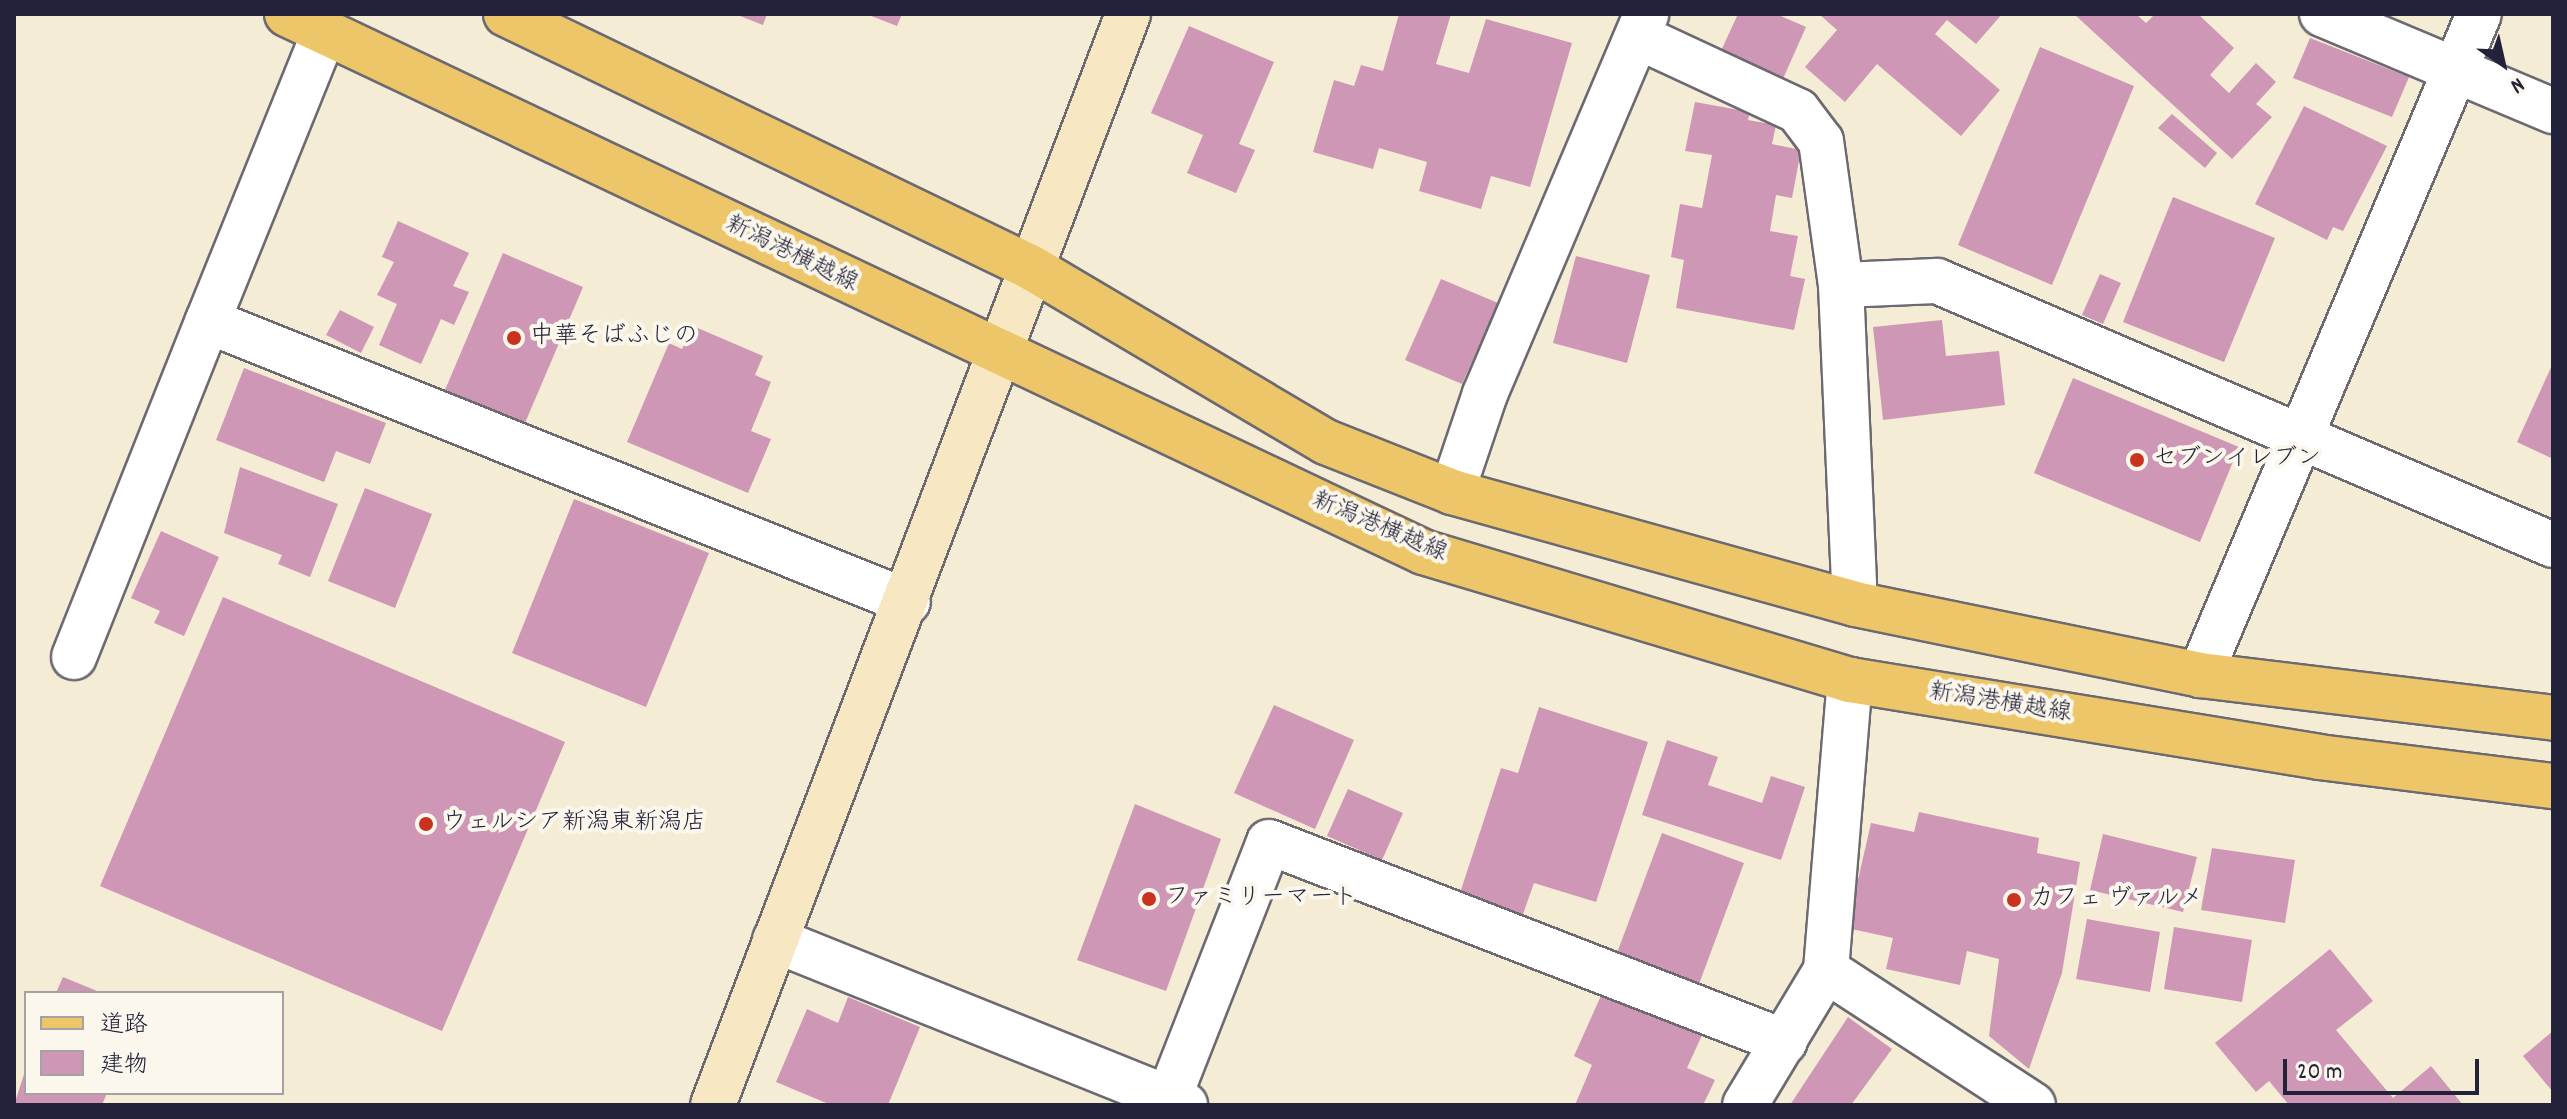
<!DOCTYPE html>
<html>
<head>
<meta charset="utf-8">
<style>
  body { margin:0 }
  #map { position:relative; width:2567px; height:1119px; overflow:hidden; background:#f5ecd6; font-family:Dekko,"Klee One",sans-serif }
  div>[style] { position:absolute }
  .building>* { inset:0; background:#cf97b6 }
  .roads { filter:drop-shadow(2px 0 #6c6971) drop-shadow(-2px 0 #6c6971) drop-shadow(0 2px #6c6971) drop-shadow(0 -2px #6c6971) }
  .street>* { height:44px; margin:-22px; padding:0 22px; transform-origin:22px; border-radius:22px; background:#fff }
  .secondary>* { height:44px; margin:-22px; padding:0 22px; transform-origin:22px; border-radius:22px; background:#f7e8c3 }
  .primary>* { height:44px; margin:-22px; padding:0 22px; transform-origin:22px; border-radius:22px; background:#ecc669 }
  .dots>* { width:22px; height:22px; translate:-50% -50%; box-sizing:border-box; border:4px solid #fbf7ec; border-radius:50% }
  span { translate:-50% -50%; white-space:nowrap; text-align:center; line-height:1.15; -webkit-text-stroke:8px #fbf7ec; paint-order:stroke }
  .street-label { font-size:24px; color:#22223b }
  .poi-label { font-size:24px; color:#22223b }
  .left { translate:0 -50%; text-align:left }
  .frame { position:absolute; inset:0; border:16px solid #22223b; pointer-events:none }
  .legend { position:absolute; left:24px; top:991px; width:260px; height:104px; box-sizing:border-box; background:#fbf7ec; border:2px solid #a4a2a5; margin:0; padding:10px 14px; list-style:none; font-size:24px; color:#22223b }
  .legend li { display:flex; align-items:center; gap:16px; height:40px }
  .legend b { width:40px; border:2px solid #a4a2a5 }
  .north { position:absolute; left:2463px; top:24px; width:80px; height:80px; -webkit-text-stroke:6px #fbf7ec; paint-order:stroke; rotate:146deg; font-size:22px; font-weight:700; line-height:32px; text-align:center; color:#22223b }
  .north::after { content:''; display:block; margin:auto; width:28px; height:36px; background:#22223b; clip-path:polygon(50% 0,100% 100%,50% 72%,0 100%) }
  .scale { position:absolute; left:2283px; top:1059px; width:196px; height:36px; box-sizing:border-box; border:4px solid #22223b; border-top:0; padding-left:10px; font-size:24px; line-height:28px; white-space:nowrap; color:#22223b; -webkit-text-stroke:6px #fbf7ec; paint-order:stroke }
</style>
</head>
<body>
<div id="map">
  <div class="building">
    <i style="clip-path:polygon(735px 14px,767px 14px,763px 25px)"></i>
    <i style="clip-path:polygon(866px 14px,902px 14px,897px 26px)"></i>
    <i style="clip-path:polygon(1399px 14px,1451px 14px,1436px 64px,1469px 73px,1486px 19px,1572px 43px,1530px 187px,1491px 176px,1481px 209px,1419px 191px,1427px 162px,1379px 148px,1373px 169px,1313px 152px,1334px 80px,1354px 86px,1361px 65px,1383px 71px)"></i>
    <i style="clip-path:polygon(1738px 14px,1776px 14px,1806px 27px,1782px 81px,1720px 53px)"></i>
    <i style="clip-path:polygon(1819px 14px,2002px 14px,1976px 44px,1947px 20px,1935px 34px,2000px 90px,1961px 136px,1877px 64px,1845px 102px,1805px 67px,1837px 30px)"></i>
    <i style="clip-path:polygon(2074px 14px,2136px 14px,2146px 23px,2155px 14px,2198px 14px,2234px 48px,2210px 75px,2229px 93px,2256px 63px,2276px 82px,2256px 104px,2272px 117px,2232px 159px)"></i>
    <i style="clip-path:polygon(1189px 26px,1274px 62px,1239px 144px,1255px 150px,1236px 193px,1187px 173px,1203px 135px,1151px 113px)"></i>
    <i style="clip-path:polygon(2310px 38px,2409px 77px,2392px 117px,2293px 78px)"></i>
    <i style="clip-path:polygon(2040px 47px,2134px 86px,2052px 285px,1958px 245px)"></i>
    <i style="clip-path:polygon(1695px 102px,1750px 112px,1748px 120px,1776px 125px,1772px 144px,1801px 150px,1792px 198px,1776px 195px,1770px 231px,1798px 236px,1790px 276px,1805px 279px,1794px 330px,1676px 308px,1684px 260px,1671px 257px,1680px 204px,1702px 208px,1712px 155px,1685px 151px)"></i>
    <i style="clip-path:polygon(2304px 106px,2387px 146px,2343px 231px,2333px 227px,2327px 240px,2255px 204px)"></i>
    <i style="clip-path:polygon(2172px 114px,2217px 153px,2205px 168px,2158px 128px)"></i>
    <i style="clip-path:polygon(2173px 197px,2275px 238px,2224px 362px,2123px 322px)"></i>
    <i style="clip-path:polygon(398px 221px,469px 253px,453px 286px,469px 292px,454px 325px,441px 319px,421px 364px,379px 345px,397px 304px,377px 295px,394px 262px,382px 257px)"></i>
    <i style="clip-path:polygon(503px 253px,583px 287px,525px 423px,445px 390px)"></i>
    <i style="clip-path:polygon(1576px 256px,1650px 275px,1627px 363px,1553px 343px)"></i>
    <i style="clip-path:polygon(2100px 274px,2121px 283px,2103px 324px,2082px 315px)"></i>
    <i style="clip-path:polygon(1441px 279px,1498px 303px,1462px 384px,1405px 360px)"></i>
    <i style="clip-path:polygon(340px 310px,374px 327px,361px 353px,326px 335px)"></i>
    <i style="clip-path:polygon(1942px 320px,1946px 356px,1999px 351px,2005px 405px,1883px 420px,1873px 327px)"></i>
    <i style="clip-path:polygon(693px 326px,763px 356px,755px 375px,771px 382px,751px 431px,771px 439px,748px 493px,627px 442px,669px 343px,682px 349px)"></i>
    <i style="clip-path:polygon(2553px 363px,2553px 459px,2517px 442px)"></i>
    <i style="clip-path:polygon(244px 368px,386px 423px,370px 464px,336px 451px,324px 482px,216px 440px)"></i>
    <i style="clip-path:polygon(2073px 378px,2239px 447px,2200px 542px,2034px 473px)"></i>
    <i style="clip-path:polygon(240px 467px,338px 504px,310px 577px,278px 564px,282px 555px,224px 533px)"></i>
    <i style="clip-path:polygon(365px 488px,432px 514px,395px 608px,328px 581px)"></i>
    <i style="clip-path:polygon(574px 499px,709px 553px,646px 707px,512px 653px)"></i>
    <i style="clip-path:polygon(161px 531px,219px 557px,184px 636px,154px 623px,160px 611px,131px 598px)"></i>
    <i style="clip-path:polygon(223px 597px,565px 742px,442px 1031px,100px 886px)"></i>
    <i style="clip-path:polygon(1274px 705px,1354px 740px,1315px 829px,1234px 793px)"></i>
    <i style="clip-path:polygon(1539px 707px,1648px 742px,1596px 902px,1534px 883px,1522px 917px,1459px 896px,1501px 768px,1518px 773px)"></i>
    <i style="clip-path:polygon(1667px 740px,1718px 757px,1708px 785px,1762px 803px,1771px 776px,1805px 787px,1781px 860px,1642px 815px)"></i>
    <i style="clip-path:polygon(1348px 789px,1403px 813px,1382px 860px,1327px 836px)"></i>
    <i style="clip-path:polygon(1135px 804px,1221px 839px,1166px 991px,1077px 960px)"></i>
    <i style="clip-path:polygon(1919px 812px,2039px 838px,2037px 853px,2080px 862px,2062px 973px,2029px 1069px,1989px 1036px,1999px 959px,1967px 951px,1960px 985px,1886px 969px,1893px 938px,1847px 928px,1871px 823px,1914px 832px)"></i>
    <i style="clip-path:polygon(1662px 833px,1744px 863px,1699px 984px,1617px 953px)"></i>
    <i style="clip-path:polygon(2103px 834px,2197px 857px,2183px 912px,2090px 890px)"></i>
    <i style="clip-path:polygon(2212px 848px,2295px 860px,2285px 923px,2201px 910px)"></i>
    <i style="clip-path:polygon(2087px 919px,2160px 932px,2150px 992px,2076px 979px)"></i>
    <i style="clip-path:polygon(2174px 927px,2252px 940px,2242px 1002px,2164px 989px)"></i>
    <i style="clip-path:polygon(2330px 949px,2373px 1001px,2336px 1030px,2393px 1098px,2431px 1066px,2463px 1105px,2289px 1105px,2269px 1081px,2256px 1092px,2215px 1043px)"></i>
    <i style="clip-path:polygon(63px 977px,102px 993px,56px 993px)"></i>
    <i style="clip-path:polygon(1604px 989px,1703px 1033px,1687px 1068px,1715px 1080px,1703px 1105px,1575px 1105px,1592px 1065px,1574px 1056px)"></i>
    <i style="clip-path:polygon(848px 997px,920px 1027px,888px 1105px,831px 1105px,776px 1082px,807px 1009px,838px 1023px)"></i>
    <i style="clip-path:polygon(1848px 1017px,1892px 1049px,1851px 1105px,1790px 1105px)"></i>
    <i style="clip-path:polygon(2553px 1031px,2553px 1092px,2523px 1056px)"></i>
    <i style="clip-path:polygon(26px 1068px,26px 1093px,107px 1093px,102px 1105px,14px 1105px)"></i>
  </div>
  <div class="roads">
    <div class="street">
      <i style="left:2322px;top:14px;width:251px;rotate:22.8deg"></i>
      <i style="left:325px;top:31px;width:313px;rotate:112deg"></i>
      <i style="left:208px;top:321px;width:754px;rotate:21.87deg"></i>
      <i style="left:1641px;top:38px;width:173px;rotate:24.9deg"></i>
      <i style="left:1798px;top:111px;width:38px;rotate:53deg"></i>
      <i style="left:1821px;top:141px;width:145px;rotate:82.1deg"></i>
      <i style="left:1841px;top:285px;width:319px;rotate:87.5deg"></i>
      <i style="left:1841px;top:285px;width:96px;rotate:-2.4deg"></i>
      <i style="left:1937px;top:281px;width:670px;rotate:23.2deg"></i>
      <i style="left:1452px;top:492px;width:103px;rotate:-71.4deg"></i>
      <i style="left:1485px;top:394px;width:413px;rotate:-67deg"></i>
      <i style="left:74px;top:657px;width:362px;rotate:-68.3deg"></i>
      <i style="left:2200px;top:675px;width:717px;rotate:-67.12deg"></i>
      <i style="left:775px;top:940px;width:442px;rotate:21.9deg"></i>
      <i style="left:1826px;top:970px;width:247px;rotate:33.1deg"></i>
      <i style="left:1166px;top:1105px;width:282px;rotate:-68.6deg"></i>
      <i style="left:1269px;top:842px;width:553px;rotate:21.19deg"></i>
      <i style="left:1745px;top:1105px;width:157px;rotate:-59deg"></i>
      <i style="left:1826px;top:970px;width:291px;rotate:-85.3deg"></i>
    </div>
    <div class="secondary">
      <i style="left:713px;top:1105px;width:1167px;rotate:-69.17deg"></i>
    </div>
    <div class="primary">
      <i style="left:287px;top:14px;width:1257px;rotate:25.34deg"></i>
      <i style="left:1423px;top:552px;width:446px;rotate:16.7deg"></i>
      <i style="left:1850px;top:680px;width:475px;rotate:9.3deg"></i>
      <i style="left:2319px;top:757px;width:236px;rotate:7.1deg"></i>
      <i style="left:506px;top:14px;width:582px;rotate:25.77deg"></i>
      <i style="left:1030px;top:267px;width:344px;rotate:30.6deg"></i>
      <i style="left:1326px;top:442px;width:136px;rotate:21.6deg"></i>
      <i style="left:1452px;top:492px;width:418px;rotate:15.5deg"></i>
      <i style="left:1855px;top:604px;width:352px;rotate:11.6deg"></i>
      <i style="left:2200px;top:675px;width:356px;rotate:6.9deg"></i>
    </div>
  </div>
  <div class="dots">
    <i style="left:514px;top:338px;background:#c8321e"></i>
    <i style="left:2137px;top:460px;background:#c8321e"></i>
    <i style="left:426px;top:824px;background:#c8321e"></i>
    <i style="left:1149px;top:899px;background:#c8321e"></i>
    <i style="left:2014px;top:900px;background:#c8321e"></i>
  </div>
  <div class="street-label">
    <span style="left:791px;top:255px;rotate:26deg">新潟港横越線</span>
    <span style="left:1379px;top:528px;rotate:23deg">新潟港横越線</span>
    <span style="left:2000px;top:704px;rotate:9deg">新潟港横越線</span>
  </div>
  <div class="poi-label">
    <span class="left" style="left:530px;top:338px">中華そばふじの</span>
    <span class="left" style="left:2153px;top:460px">セブンイレブン</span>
    <span class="left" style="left:442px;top:824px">ウェルシア新潟東新潟店</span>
    <span class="left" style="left:1165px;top:899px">ファミリーマート</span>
    <span class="left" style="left:2030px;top:900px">カフェ ヴァルメ</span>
  </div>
  <div class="frame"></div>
  <ul class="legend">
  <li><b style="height:10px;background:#ecc669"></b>道路</li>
  <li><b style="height:22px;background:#cf97b6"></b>建物</li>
  </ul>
  <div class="north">N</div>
  <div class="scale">20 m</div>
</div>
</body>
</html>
